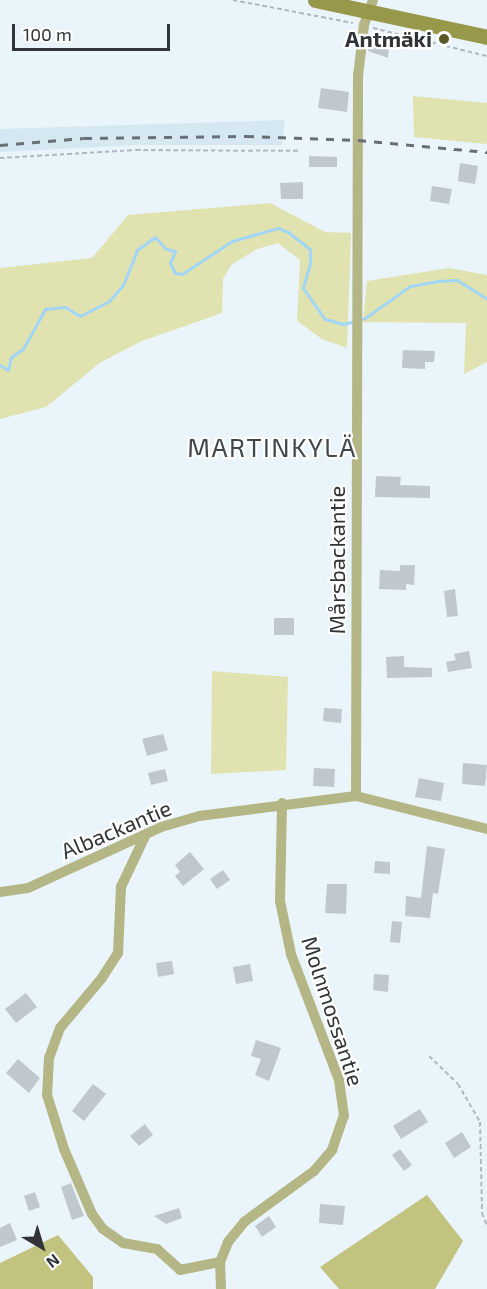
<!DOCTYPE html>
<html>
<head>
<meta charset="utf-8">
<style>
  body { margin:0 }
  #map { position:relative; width:487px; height:1289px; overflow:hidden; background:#eaf4fb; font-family:"Exo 2",sans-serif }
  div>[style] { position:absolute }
  .built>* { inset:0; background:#d5e7f1 }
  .green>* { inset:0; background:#e0e2af }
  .forest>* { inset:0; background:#c1c37f }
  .stream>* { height:3px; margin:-1.5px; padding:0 1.5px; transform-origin:1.5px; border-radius:1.5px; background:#a1d6f6 }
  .building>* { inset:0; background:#bec8ce }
  .path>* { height:2px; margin-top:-1px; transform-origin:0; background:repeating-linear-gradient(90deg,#b0b8be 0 4.5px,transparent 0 7.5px) }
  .street>* { height:10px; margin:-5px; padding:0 5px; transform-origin:5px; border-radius:5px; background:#b4b685 }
  .secondary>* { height:15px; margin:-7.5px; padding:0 7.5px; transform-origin:7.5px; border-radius:7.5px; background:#97984a }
  .rail>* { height:3px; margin-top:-1.5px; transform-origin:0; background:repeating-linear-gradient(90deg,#696f73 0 8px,transparent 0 16px) }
  .dots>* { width:16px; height:16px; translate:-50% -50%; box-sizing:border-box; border:3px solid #fff; border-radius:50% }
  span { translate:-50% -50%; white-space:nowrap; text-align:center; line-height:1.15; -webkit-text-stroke:4.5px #fff; paint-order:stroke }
  .poi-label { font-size:22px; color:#303437; font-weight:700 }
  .right { translate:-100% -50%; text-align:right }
  .street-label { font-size:22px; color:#303437 }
  .quarter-label { font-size:26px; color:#3f474c; letter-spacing:1.5px }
  .north { position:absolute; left:12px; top:1217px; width:60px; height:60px; -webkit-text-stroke:4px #fff; paint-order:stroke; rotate:142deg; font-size:16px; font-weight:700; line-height:24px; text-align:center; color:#303437 }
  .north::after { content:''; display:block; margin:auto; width:21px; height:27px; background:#303437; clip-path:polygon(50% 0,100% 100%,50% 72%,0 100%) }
  .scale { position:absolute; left:12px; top:24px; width:158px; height:27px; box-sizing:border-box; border:3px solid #303437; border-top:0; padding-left:8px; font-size:18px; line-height:21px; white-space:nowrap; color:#303437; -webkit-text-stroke:4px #fff; paint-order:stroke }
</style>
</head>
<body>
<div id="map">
  <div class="built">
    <i style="clip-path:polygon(285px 120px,282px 145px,136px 145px,0 152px,0 129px)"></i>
  </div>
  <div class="green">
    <i style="clip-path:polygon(413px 96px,487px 103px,487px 144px,414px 137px)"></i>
    <i style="clip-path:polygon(270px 203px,325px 232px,351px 233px,347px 348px,322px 339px,297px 321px,300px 260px,278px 243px,257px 249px,231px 265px,223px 279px,222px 313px,142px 341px,101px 362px,46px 407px,0 419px,0 268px,92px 258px,128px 215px)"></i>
    <i style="clip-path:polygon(449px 268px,487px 275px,487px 362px,464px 374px,466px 323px,363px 322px,367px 281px)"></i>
    <i style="clip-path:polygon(212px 671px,288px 677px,286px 770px,211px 774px)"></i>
  </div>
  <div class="forest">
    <i style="clip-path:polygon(427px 1195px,463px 1241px,435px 1289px,339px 1289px,320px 1267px)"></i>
    <i style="clip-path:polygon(58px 1235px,93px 1277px,93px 1289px,0 1289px,0 1263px)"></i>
  </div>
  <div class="stream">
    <i style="left:0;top:365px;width:9px;rotate:32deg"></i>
    <i style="left:8px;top:370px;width:13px;rotate:-77deg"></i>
    <i style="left:11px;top:357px;width:14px;rotate:-34deg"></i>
    <i style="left:23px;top:349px;width:46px;rotate:-61.2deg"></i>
    <i style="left:45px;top:309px;width:20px;rotate:-6deg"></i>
    <i style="left:65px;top:307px;width:17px;rotate:31deg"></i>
    <i style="left:80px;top:316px;width:33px;rotate:-27deg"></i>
    <i style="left:109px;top:301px;width:21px;rotate:-49deg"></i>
    <i style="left:123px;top:285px;width:38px;rotate:-68deg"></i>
    <i style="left:137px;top:250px;width:22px;rotate:-36deg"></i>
    <i style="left:155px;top:237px;width:16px;rotate:47deg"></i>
    <i style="left:166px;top:249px;width:9px;rotate:13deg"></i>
    <i style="left:175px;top:251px;width:13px;rotate:113deg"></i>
    <i style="left:170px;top:263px;width:11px;rotate:63deg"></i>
    <i style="left:175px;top:273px;width:7px;rotate:8deg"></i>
    <i style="left:182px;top:274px;width:60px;rotate:-33.4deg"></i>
    <i style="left:232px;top:241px;width:48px;rotate:-15.8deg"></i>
    <i style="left:278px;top:228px;width:11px;rotate:22deg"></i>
    <i style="left:288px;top:232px;width:28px;rotate:38deg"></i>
    <i style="left:310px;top:249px;width:14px;rotate:90deg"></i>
    <i style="left:310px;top:263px;width:26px;rotate:106deg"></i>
    <i style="left:303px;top:288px;width:38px;rotate:55deg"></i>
    <i style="left:325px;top:319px;width:20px;rotate:15deg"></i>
    <i style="left:344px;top:324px;width:22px;rotate:-16deg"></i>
    <i style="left:365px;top:318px;width:55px;rotate:-35.4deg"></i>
    <i style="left:410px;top:286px;width:28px;rotate:-10deg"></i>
    <i style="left:438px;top:281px;width:19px;rotate:-3deg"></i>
    <i style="left:457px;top:280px;width:36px;rotate:32deg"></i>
  </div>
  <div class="building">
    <i style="clip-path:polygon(370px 36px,390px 38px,388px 58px,368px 51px)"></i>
    <i style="clip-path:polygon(321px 88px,349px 92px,347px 112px,318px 108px)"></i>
    <i style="clip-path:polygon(309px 156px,337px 157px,337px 167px,309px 167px)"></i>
    <i style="clip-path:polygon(460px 163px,478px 166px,475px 184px,458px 181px)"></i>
    <i style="clip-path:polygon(303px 182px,303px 199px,281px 199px,280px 183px)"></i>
    <i style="clip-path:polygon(432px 186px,452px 189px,449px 204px,430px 201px)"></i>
    <i style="clip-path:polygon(403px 350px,435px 351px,434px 362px,425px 362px,425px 369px,402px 368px)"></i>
    <i style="clip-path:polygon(376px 476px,401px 477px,400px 485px,430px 486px,430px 498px,375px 497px)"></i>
    <i style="clip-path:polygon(400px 565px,415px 565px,414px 585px,406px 584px,406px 590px,379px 589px,380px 570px,400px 571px)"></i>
    <i style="clip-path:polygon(455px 589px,458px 616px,447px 617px,444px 591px)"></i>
    <i style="clip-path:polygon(274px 618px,294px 618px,294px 635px,274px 635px)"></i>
    <i style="clip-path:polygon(469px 651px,472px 668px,448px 672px,446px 662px,456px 660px,454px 654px)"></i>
    <i style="clip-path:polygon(404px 656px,404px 667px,432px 668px,432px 677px,387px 678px,386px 657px)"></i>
    <i style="clip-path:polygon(324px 708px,342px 709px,341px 723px,323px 721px)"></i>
    <i style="clip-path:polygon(163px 734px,168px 750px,147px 756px,142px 739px)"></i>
    <i style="clip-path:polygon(463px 763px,487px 765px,485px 786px,462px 784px)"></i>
    <i style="clip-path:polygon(314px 768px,335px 769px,334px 787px,313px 786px)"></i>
    <i style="clip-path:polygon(165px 769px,168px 781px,151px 785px,148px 773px)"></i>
    <i style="clip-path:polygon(419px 778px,444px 783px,441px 801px,415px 797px)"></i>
    <i style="clip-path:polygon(427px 846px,445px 849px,438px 894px,433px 893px,430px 918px,405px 916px,406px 896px,421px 898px)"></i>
    <i style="clip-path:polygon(190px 852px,204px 869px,183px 886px,175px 876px,180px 872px,175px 865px)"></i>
    <i style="clip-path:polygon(375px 861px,390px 862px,390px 874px,374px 873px)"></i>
    <i style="clip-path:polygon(223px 870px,230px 880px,217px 889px,210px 879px)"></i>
    <i style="clip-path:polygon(327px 884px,347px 884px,346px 914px,325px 913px)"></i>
    <i style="clip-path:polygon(392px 921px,402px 922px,400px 943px,390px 942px)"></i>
    <i style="clip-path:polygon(172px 961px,174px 974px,158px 977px,156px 963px)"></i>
    <i style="clip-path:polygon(250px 964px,253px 981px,236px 984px,233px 967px)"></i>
    <i style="clip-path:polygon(374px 974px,389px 975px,388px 992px,373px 990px)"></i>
    <i style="clip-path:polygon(26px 993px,37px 1007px,16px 1023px,5px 1009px)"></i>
    <i style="clip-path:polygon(256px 1040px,281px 1048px,269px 1081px,255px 1075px,261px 1059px,251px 1056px)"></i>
    <i style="clip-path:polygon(18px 1059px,40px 1078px,29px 1093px,6px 1073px)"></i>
    <i style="clip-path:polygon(93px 1084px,106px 1094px,84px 1121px,72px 1111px)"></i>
    <i style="clip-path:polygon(420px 1109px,428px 1122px,401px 1139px,393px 1126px)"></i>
    <i style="clip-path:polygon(145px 1124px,153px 1135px,139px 1146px,130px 1136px)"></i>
    <i style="clip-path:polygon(462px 1132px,471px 1147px,454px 1158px,445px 1143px)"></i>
    <i style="clip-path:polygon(400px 1149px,412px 1165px,404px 1171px,392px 1155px)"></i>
    <i style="clip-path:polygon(71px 1183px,84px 1216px,72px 1220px,61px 1187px)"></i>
    <i style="clip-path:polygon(35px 1192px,40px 1207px,29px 1211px,24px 1196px)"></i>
    <i style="clip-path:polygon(320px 1204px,345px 1206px,343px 1225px,319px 1223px)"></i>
    <i style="clip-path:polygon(179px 1208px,182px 1218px,166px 1224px,154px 1216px)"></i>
    <i style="clip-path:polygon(269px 1216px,276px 1227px,262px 1237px,255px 1226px)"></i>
    <i style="clip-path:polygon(10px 1223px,17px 1240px,0 1247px,0 1228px)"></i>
  </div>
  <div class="path">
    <i style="left:233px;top:0;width:122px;rotate:10.9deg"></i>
    <i style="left:373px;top:28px;width:117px;rotate:13.8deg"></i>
    <i style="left:0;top:158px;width:136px;rotate:-3.4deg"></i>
    <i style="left:136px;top:150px;width:164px;rotate:0.3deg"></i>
    <i style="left:429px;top:1056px;width:40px;rotate:44deg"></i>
    <i style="left:458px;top:1084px;width:44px;rotate:59.9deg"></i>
    <i style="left:480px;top:1122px;width:91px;rotate:88.7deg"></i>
    <i style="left:482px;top:1213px;width:14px;rotate:69deg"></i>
  </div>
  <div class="street">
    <i style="left:373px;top:0;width:27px;rotate:110deg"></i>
    <i style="left:364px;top:25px;width:51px;rotate:96.7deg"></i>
    <i style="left:358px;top:76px;width:720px;rotate:90.16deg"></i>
    <i style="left:356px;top:796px;width:135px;rotate:14.1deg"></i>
    <i style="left:146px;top:834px;width:59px;rotate:115.3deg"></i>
    <i style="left:121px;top:887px;width:66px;rotate:92.6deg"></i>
    <i style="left:118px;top:953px;width:30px;rotate:123deg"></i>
    <i style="left:102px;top:978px;width:65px;rotate:130deg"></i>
    <i style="left:60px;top:1028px;width:32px;rotate:110deg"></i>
    <i style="left:49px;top:1058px;width:37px;rotate:93deg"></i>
    <i style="left:47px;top:1095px;width:57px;rotate:72.5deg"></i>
    <i style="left:64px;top:1149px;width:71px;rotate:66.7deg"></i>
    <i style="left:92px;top:1214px;width:19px;rotate:54deg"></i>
    <i style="left:103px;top:1229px;width:24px;rotate:35deg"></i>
    <i style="left:123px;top:1243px;width:35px;rotate:10deg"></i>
    <i style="left:157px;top:1249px;width:31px;rotate:42deg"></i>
    <i style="left:180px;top:1270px;width:41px;rotate:-11.3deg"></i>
    <i style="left:0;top:892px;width:28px;rotate:-8deg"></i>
    <i style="left:28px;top:888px;width:146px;rotate:-24.6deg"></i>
    <i style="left:161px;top:827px;width:40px;rotate:-16deg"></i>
    <i style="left:199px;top:816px;width:158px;rotate:-7.3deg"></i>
    <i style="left:221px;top:1289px;width:27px;rotate:-92deg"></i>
    <i style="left:220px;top:1262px;width:22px;rotate:-68deg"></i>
    <i style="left:228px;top:1242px;width:26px;rotate:-51deg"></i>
    <i style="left:244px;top:1222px;width:87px;rotate:-36.1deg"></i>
    <i style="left:314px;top:1171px;width:28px;rotate:-49deg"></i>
    <i style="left:332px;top:1150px;width:36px;rotate:-71deg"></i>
    <i style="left:344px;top:1116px;width:36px;rotate:-98deg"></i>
    <i style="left:339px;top:1080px;width:135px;rotate:-110.9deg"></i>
    <i style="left:291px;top:954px;width:54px;rotate:-101.7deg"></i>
    <i style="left:280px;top:901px;width:98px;rotate:-88.8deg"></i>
  </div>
  <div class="secondary">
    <i style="left:315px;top:0;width:176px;rotate:12.1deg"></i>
  </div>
  <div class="rail">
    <i style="left:0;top:145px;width:84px;rotate:-4.8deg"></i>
    <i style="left:84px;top:138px;width:162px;rotate:-0.7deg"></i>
    <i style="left:246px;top:136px;width:112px;rotate:2deg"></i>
    <i style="left:358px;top:140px;width:130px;rotate:5.3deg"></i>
  </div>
  <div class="dots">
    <i style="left:444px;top:39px;background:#595a27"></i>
  </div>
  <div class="poi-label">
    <span class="right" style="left:432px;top:39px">Antmäki</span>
  </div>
  <div class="street-label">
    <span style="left:337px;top:560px;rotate:-90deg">Mårsbackantie</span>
    <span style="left:116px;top:829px;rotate:-23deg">Albackantie</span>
    <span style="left:333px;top:1011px;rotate:72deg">Molnmossantie</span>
  </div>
  <div class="quarter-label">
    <span style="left:272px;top:447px">MARTINKYLÄ</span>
  </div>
  <div class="north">N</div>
  <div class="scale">100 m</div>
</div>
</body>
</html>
